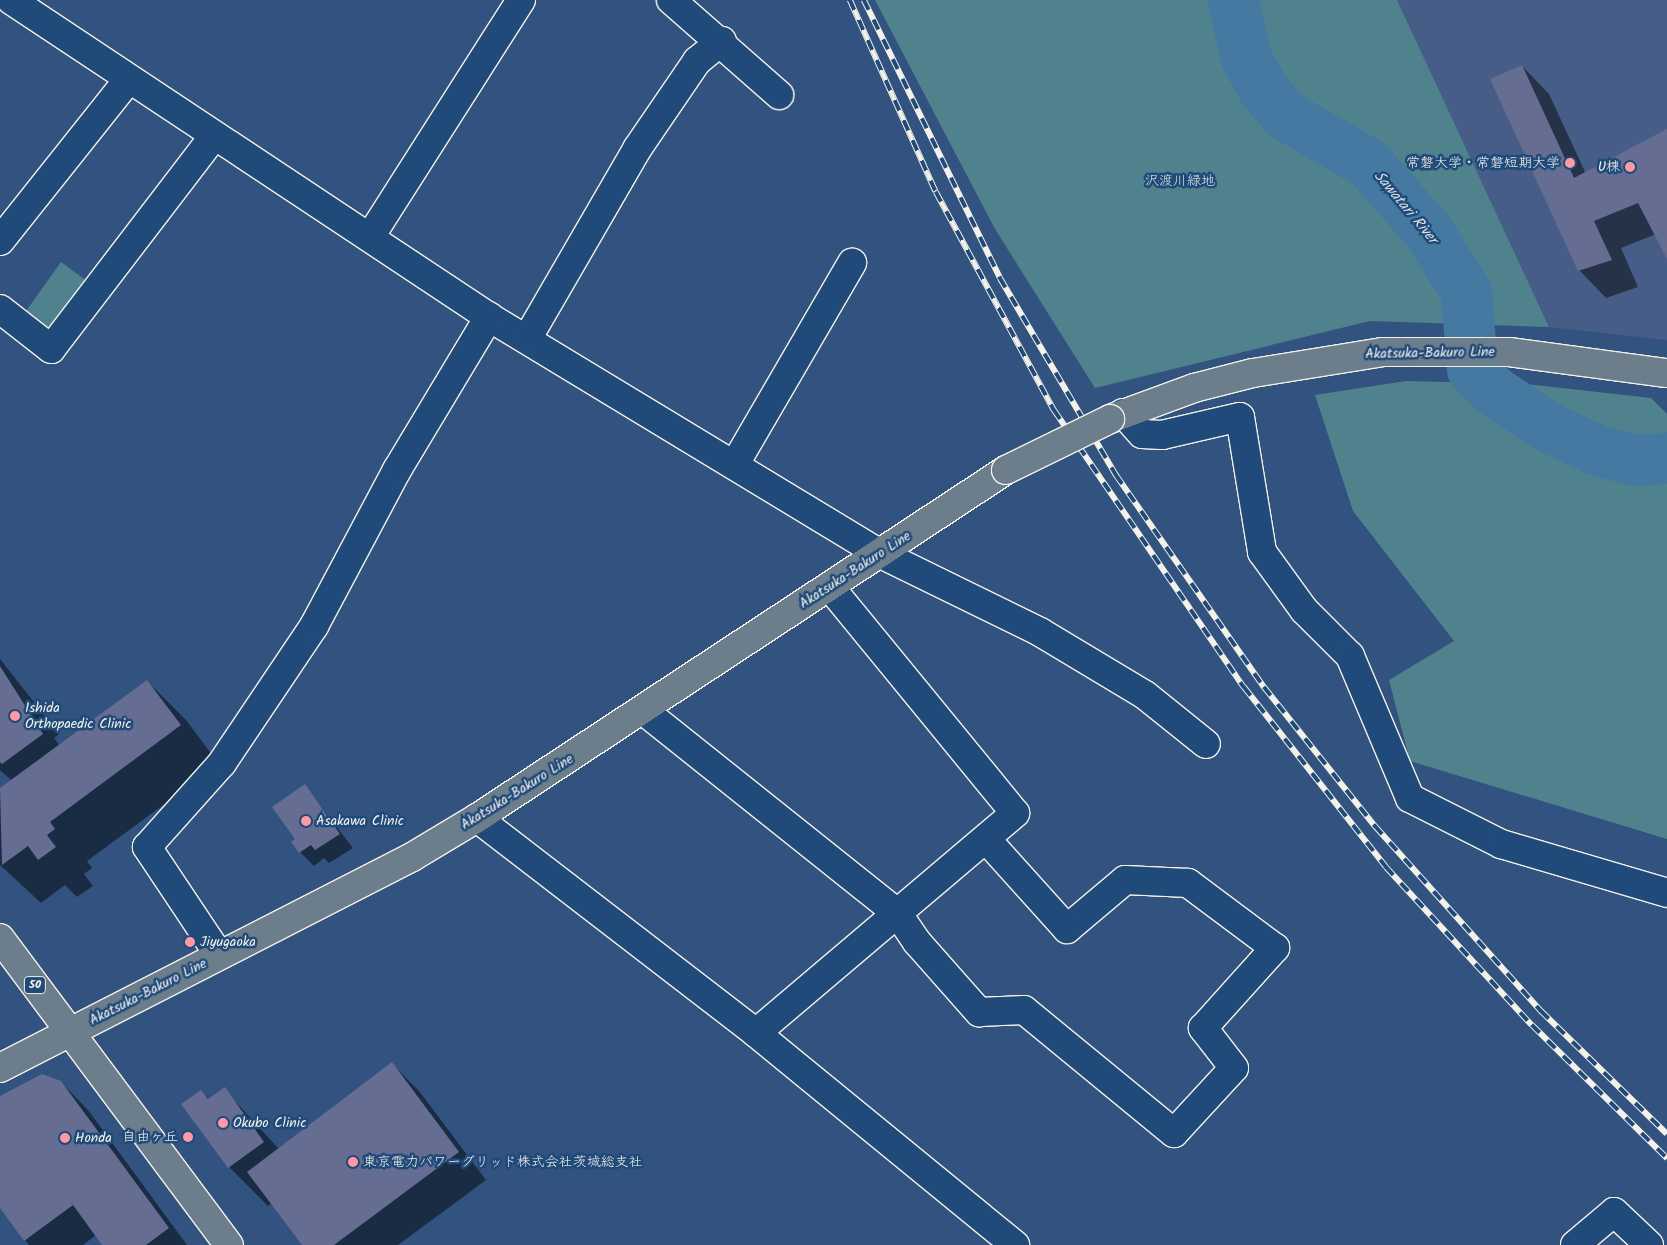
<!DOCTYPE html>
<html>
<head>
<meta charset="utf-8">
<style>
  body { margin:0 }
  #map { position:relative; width:1667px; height:1245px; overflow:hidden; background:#325380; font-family:Kalam,"Klee One",sans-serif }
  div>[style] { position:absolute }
  .built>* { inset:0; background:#465e87 }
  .green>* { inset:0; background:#50828e }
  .shadow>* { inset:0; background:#0007 }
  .river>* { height:51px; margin:-25.5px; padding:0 25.5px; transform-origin:25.5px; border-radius:25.5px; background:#4579a2 }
  .building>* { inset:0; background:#666d92 }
  .roads { filter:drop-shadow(1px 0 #f4f1e8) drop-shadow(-1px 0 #f4f1e8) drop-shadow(0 1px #f4f1e8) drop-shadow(0 -1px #f4f1e8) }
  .minor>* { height:28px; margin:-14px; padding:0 14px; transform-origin:14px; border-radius:14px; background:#1f4a7a }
  .major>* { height:28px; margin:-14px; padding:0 14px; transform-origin:14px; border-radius:14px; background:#6c7d8b }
  .highway>* { height:28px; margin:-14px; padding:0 14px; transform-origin:14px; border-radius:14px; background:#6c7d8b }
  .rail>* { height:5.5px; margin-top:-2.75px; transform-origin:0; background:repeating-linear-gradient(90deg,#1f4a7a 0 11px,#f4f1e8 0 22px); box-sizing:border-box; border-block:1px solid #f4f1e8 }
  .bridges { filter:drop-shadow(1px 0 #f4f1e8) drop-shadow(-1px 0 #f4f1e8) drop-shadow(0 1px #f4f1e8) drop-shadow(0 -1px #f4f1e8) }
  .major-bridge>* { height:28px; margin:-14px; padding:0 14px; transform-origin:14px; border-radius:14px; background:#6c7d8b }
  .dots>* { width:14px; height:14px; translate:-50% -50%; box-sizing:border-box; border:2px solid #1f4a7a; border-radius:50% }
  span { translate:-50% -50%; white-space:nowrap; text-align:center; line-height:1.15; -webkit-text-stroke:5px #1f4a7a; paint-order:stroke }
  .shield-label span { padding:1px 4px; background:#1f4a7a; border:1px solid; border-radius:4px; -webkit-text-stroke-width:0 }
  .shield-label { font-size:12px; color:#f4f1e8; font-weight:700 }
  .poi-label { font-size:14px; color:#f4f1e8 }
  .right { translate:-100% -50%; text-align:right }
  .left { translate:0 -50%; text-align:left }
  .park-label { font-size:14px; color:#dbe0da }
  .street-label { font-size:14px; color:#f4f1e8 }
  .water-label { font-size:15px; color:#dadfde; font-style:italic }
</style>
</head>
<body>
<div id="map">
  <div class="built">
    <i style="clip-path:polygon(1397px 0,1667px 0,1667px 340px,1549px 327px)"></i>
  </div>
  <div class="green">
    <i style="clip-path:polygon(875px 0,1397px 0,1549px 327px,1370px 321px,1095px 388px,995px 229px)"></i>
    <i style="clip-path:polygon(61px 262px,91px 284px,50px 340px,21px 318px)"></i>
    <i style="clip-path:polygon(1406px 381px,1526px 384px,1651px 398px,1667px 414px,1667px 839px,1410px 761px,1389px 680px,1454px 641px,1353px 511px,1315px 395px)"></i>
  </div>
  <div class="shadow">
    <i style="clip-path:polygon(1522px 66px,1549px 94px,1586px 174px,1667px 131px,1667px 256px,1656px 234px,1621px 248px,1638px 287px,1606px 298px,1579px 270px)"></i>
    <i style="clip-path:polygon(0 659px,59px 734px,54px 738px,60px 746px,147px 681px,186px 720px,219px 764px,87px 861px,92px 868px,84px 874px,93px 886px,77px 897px,65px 885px,41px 903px,0 865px,0 790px,12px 781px,0 770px)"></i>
    <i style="clip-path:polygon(305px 786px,353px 848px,329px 863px,324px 858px,314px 866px,300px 852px,297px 839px)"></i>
    <i style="clip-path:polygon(392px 1064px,419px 1091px,486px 1180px,398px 1245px,304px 1245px,272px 1203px,268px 1206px,229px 1167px,183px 1104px,201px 1091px,209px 1099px,224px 1089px,279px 1149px)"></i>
    <i style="clip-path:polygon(61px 1082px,88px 1110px,187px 1245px,104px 1245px,96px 1235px,83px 1245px,29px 1245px,25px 1240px,0 1206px,0 1097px)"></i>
  </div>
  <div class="river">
    <i style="left:1233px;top:0;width:59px;rotate:77.4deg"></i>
    <i style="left:1246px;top:58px;width:37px;rotate:61deg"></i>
    <i style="left:1264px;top:90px;width:33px;rotate:50deg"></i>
    <i style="left:1285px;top:115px;width:96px;rotate:30deg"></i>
    <i style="left:1368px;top:163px;width:91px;rotate:48.6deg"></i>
    <i style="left:1428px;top:231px;width:72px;rotate:58.1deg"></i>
    <i style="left:1466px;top:292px;width:77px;rotate:85.5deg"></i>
    <i style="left:1472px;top:369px;width:31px;rotate:45deg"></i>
    <i style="left:1494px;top:391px;width:67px;rotate:33.5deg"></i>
    <i style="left:1550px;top:428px;width:52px;rotate:25.1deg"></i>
    <i style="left:1597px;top:450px;width:39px;rotate:15deg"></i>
    <i style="left:1635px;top:460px;width:32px;rotate:-4deg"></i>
  </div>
  <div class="building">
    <i style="clip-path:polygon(1522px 65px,1574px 178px,1667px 129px,1667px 259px,1638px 203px,1594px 221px,1612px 260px,1578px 271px,1490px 79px)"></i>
    <i style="clip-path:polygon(0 666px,43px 734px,2px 764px,0 762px)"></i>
    <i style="clip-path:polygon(147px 680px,181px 725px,50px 822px,55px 829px,47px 835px,56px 847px,38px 860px,28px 846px,2px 865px,0 788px)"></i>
    <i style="clip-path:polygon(305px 784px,340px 834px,315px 850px,311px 845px,299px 853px,291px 842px,295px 839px,272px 807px)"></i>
    <i style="clip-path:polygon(392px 1062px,459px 1152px,334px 1245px,302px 1245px,247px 1172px)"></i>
    <i style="clip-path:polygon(42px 1074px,61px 1081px,169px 1228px,146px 1245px,102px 1245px,73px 1205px,24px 1241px,0 1208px,0 1096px)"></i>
    <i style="clip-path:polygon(225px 1087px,264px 1142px,228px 1168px,181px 1104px,201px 1090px,208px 1099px)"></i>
  </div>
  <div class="roads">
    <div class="minor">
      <i style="left:11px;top:0;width:574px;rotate:33.55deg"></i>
      <i style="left:489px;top:317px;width:458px;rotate:31.2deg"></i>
      <i style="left:881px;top:554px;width:177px;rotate:26.1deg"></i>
      <i style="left:1040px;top:632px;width:122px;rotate:31deg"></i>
      <i style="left:1145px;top:695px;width:78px;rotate:38.8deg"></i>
      <i style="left:671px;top:0;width:144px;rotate:41.3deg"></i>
      <i style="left:370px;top:237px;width:281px;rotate:-57.5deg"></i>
      <i style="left:0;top:241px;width:206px;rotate:-51.5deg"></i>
      <i style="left:0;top:309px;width:65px;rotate:38.1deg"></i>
      <i style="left:51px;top:349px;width:267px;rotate:-52.6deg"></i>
      <i style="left:527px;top:339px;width:220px;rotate:-59.9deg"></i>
      <i style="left:637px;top:149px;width:107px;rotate:-55.7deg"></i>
      <i style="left:697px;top:61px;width:32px;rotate:-39deg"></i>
      <i style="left:1123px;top:413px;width:28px;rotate:48deg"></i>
      <i style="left:1142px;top:434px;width:20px;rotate:3deg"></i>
      <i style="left:1162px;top:435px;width:80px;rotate:-13deg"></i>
      <i style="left:1240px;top:417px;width:137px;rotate:80.7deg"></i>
      <i style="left:1262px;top:552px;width:72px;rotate:54.1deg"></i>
      <i style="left:1304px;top:610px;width:65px;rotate:45deg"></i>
      <i style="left:1350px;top:656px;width:154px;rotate:67.1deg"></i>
      <i style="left:1410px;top:798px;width:102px;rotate:26.8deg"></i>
      <i style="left:1501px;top:844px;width:173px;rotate:16.4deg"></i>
      <i style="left:735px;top:464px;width:233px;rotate:-59.8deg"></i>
      <i style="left:644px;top:711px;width:325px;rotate:38.6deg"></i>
      <i style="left:898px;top:914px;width:34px;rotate:56deg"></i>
      <i style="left:917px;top:942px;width:94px;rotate:48.5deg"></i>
      <i style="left:979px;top:1012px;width:45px;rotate:-2.5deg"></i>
      <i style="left:1024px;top:1010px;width:194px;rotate:39.4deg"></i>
      <i style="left:1174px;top:1133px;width:88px;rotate:-47.3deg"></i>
      <i style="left:1234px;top:1068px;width:51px;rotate:-127.8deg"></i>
      <i style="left:1203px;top:1028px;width:108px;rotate:-48deg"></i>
      <i style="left:1275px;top:948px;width:109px;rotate:-143.2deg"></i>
      <i style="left:1188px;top:883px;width:63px;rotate:-177.3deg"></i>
      <i style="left:1125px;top:880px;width:76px;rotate:139.8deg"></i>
      <i style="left:1067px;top:929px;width:121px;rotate:-132deg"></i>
      <i style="left:477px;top:818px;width:352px;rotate:37.6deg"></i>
      <i style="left:756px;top:1033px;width:335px;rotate:39.3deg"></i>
      <i style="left:219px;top:955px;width:130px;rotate:-123.7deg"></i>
      <i style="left:147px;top:847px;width:113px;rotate:-48.2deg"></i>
      <i style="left:222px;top:763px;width:165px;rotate:-56.1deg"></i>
      <i style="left:314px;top:626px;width:177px;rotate:-62deg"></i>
      <i style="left:397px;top:470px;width:179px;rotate:-59deg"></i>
      <i style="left:756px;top:1033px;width:340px;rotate:-40.3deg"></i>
      <i style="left:1015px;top:813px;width:293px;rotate:-129.3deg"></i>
      <i style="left:1575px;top:1245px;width:51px;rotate:-40.2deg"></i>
      <i style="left:1614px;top:1212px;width:48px;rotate:43.3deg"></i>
    </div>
    <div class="major">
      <i style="left:1110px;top:419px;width:90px;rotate:-20.3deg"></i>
      <i style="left:1194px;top:388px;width:61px;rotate:-14.3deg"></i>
      <i style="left:1253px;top:373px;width:131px;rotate:-9.2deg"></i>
      <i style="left:1382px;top:352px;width:127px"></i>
      <i style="left:1509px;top:352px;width:159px;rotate:7.6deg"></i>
      <i style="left:0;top:1068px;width:463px;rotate:-27.1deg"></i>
      <i style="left:412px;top:857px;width:76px;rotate:-31deg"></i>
      <i style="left:477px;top:818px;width:633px;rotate:-33.34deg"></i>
    </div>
    <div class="highway">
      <i style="left:0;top:938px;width:383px;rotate:53.3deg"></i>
    </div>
  </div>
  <div class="rail">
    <i style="left:850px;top:0;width:210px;rotate:65.9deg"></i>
    <i style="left:936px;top:192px;width:248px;rotate:61.6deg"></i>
    <i style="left:1054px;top:410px;width:336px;rotate:55.6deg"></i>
    <i style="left:1244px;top:687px;width:229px;rotate:51.7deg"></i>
    <i style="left:1386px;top:867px;width:215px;rotate:47.3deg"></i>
    <i style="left:1532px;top:1025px;width:190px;rotate:44.6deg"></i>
    <i style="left:864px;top:0;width:309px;rotate:63.9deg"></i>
    <i style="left:1000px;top:278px;width:229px;rotate:59.5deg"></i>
    <i style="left:1116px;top:475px;width:259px;rotate:55.1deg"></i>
    <i style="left:1264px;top:687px;width:178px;rotate:51.4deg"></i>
    <i style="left:1375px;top:826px;width:249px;rotate:48.1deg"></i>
    <i style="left:1541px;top:1011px;width:176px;rotate:44.3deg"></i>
  </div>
  <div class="bridges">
    <div class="major-bridge">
      <i style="left:1006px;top:470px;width:116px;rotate:-26.1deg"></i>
    </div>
  </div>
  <div class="dots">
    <i style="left:1570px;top:163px;background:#ff9aa2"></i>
    <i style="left:1630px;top:167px;background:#ff9aa2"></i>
    <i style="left:15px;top:716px;background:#ff9aa2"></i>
    <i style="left:306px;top:821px;background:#ff9aa2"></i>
    <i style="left:190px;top:942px;background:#ff9aa2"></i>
    <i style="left:223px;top:1123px;background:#ff9aa2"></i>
    <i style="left:188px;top:1137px;background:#ff9aa2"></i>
    <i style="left:65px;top:1138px;background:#ff9aa2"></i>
    <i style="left:353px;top:1162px;background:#ff9aa2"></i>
  </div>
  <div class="shield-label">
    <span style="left:35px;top:985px">50</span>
  </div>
  <div class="poi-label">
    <span class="right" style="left:1560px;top:163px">常磐大学・常磐短期大学</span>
    <span class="right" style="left:1620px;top:167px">U棟</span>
    <span class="left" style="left:25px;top:716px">Ishida<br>Orthopaedic Clinic</span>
    <span class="left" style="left:316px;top:821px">Asakawa Clinic</span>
    <span class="left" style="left:200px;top:942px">Jiyugaoka</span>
    <span class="left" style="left:233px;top:1123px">Okubo Clinic</span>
    <span class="right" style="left:178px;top:1137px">自由ヶ丘</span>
    <span class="left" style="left:75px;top:1138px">Honda</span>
    <span class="left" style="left:363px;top:1162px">東京電力パワーグリッド株式会社茨城総支社</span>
  </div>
  <div class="park-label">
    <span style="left:1180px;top:181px">沢渡川緑地</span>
  </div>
  <div class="street-label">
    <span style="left:1430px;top:353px;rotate:-1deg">Akatsuka-Bakuro Line</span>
    <span style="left:855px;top:570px;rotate:-33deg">Akatsuka-Bakuro Line</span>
    <span style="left:517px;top:792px;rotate:-32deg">Akatsuka-Bakuro Line</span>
    <span style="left:148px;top:992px;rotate:-27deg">Akatsuka-Bakuro Line</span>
  </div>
  <div class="water-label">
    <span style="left:1405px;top:208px;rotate:50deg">Sawatari River</span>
  </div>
</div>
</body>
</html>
